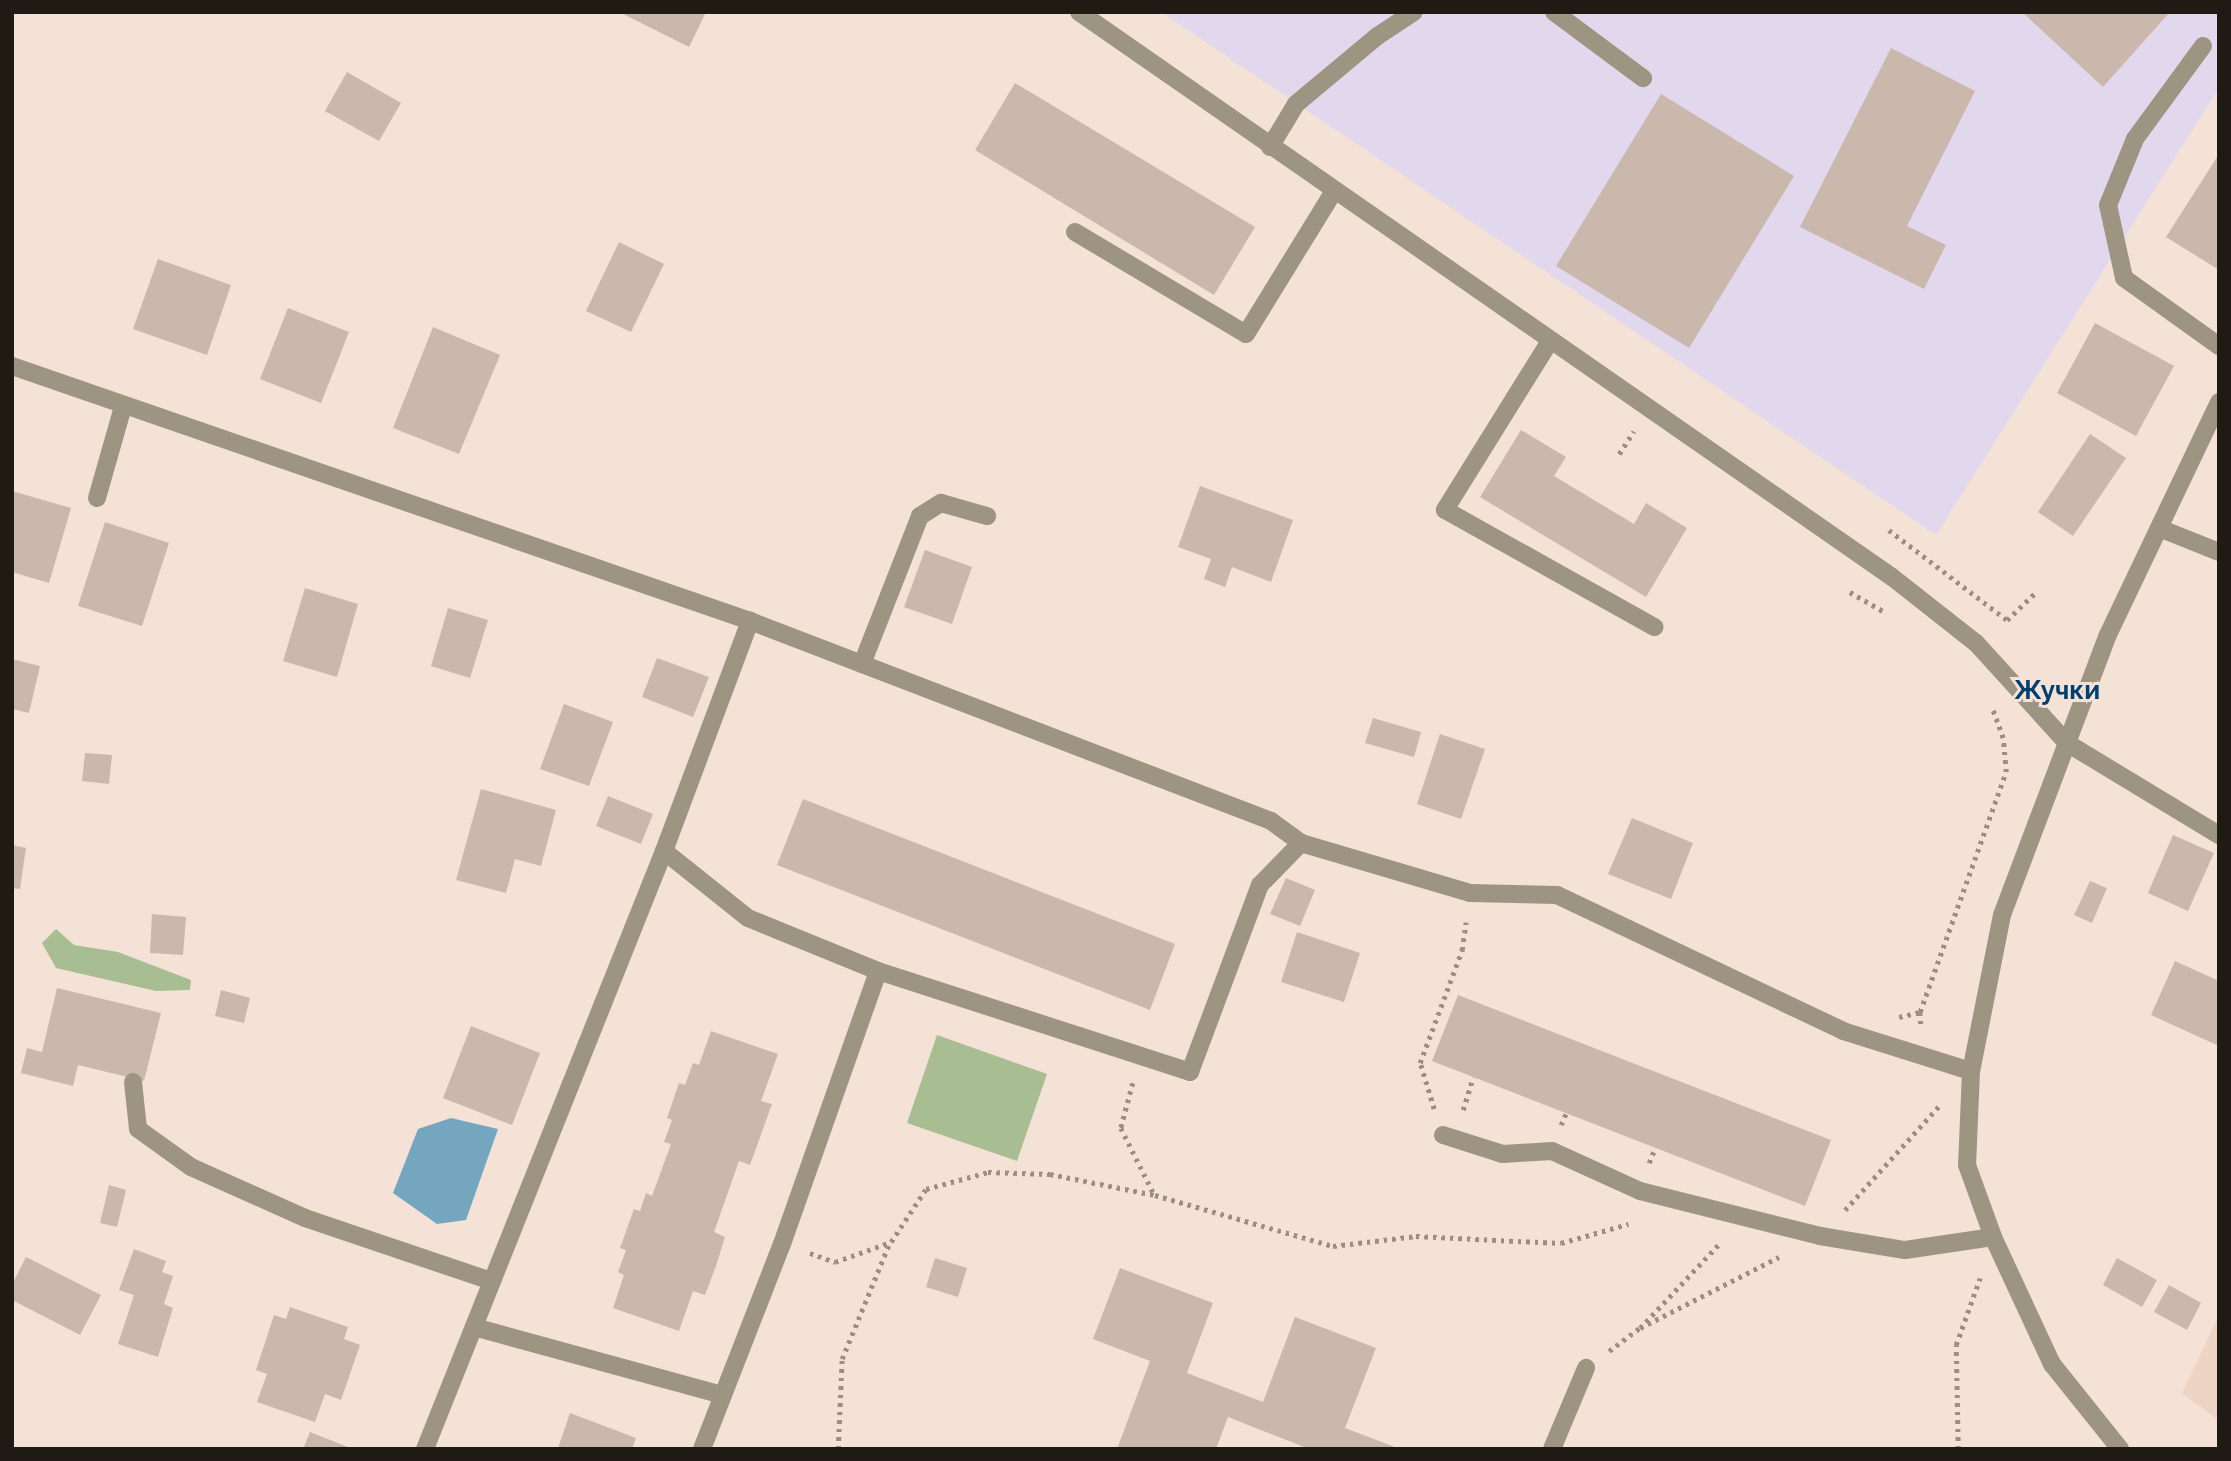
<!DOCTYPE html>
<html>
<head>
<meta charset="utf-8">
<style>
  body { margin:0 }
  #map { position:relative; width:2231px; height:1461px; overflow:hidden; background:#f5e2d7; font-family:Raleway,sans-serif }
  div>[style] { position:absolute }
  .built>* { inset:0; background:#eed4c4 }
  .industrial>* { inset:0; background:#e2d8ed }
  .green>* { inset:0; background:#a8bd91 }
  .water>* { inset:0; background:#74a7bf }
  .building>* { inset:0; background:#cab8ad }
  .path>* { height:4.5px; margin-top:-2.25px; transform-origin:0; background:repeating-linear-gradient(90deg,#9c8e86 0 3.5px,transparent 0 8.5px) }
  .service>* { height:18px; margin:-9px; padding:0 9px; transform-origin:9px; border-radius:9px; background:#9d9581 }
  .minor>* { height:18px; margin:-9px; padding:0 9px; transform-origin:9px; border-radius:9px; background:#9d9581 }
  .tertiary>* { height:18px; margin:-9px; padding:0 9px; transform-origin:9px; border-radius:9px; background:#9d9581 }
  span { translate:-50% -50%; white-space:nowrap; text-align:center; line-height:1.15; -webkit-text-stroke:6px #f5e2d7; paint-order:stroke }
  .quarter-label { font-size:26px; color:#003f6f; font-weight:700 }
  .frame { position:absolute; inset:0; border:14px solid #201a15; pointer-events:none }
</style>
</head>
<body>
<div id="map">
  <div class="built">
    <i style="clip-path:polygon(2219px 1315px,2219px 1421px,2182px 1393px)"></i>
  </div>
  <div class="industrial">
    <i style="clip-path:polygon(1161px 12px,2219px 12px,2219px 88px,1936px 535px)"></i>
  </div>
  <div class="green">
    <i style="clip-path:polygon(56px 929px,74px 945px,118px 952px,191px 980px,190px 990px,156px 991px,56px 968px,42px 943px)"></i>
    <i style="clip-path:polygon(937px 1035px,1047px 1074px,1017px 1161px,907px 1123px)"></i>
  </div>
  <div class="water">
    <i style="clip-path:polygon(451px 1118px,498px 1129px,466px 1220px,437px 1224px,393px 1193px,418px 1129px)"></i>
  </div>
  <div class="building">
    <i style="clip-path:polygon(619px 12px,706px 12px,689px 47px)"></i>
    <i style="clip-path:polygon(2022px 12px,2170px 12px,2103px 87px)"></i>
    <i style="clip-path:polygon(1891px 48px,1975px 91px,1907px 226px,1946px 245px,1924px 289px,1800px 227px)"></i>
    <i style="clip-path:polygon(347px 72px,401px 103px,379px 141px,325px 111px)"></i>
    <i style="clip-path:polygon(1015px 83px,1255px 227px,1214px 295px,975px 150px)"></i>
    <i style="clip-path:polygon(1661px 94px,1794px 176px,1689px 348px,1556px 266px)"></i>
    <i style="clip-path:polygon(2219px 154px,2219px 270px,2166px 237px)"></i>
    <i style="clip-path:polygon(619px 242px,664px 264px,631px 332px,586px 311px)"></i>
    <i style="clip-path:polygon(158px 259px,231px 285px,207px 355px,133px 329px)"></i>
    <i style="clip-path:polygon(288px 308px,349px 332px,321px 403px,260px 379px)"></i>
    <i style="clip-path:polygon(2095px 323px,2174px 366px,2136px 436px,2057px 393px)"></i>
    <i style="clip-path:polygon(433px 327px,500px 355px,459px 454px,393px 428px)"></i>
    <i style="clip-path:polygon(1521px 430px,1566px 457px,1554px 476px,1634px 524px,1646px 503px,1687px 528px,1646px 597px,1480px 497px)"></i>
    <i style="clip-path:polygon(2090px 434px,2126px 458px,2073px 536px,2038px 512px)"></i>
    <i style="clip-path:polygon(1200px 486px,1293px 520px,1271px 582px,1232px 567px,1225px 587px,1204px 579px,1211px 559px,1178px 547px)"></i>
    <i style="clip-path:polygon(12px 491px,71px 508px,49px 583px,12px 572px)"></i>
    <i style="clip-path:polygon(105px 522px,169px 543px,142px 626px,78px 606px)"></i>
    <i style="clip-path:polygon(925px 550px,972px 567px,952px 624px,904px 607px)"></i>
    <i style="clip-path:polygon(305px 588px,358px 604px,337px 677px,283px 661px)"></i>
    <i style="clip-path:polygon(448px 608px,488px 620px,470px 678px,431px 666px)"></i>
    <i style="clip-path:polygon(657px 658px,709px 677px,693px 717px,642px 697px)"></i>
    <i style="clip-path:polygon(12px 659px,40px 666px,29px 713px,12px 709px)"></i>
    <i style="clip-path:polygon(564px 704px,613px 722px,589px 786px,540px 769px)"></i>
    <i style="clip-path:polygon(1373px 718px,1421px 732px,1414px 757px,1365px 743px)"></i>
    <i style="clip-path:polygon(1440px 734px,1485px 749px,1461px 819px,1417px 804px)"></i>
    <i style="clip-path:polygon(85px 753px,112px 755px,109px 784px,82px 781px)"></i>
    <i style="clip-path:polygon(481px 789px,556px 810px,541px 866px,515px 859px,506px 893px,456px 880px)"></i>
    <i style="clip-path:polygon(608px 796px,653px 814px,641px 844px,596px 826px)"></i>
    <i style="clip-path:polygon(803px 799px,1175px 944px,1150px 1010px,777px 865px)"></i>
    <i style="clip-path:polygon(1632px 818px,1693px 843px,1671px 899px,1608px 874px)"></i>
    <i style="clip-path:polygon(2173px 835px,2214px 853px,2188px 911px,2148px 893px)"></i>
    <i style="clip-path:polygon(12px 845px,26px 848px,20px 889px,12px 888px)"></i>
    <i style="clip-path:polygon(1286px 878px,1315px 890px,1300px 926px,1270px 914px)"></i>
    <i style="clip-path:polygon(2090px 881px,2107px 888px,2092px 923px,2074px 915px)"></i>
    <i style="clip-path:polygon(152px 914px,186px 917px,183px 955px,150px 953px)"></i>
    <i style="clip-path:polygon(1297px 932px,1360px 953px,1344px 1002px,1281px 982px)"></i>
    <i style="clip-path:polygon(2175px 961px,2219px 981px,2219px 1046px,2151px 1015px)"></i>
    <i style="clip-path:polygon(57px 988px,161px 1013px,144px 1081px,78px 1065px,73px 1086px,21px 1073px,27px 1048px,42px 1052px)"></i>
    <i style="clip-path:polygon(221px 990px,250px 998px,244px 1023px,215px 1016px)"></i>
    <i style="clip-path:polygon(1458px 995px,1831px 1140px,1805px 1206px,1432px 1061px)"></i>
    <i style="clip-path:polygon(471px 1026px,540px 1053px,512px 1125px,443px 1098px)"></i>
    <i style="clip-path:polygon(711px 1031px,778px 1054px,761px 1101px,772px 1104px,750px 1165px,739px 1161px,714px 1232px,725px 1237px,716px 1266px,705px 1295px,693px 1291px,679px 1331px,613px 1308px,624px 1275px,618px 1272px,626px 1250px,620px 1248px,634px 1209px,640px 1211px,646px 1193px,652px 1196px,671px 1144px,664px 1142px,672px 1120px,667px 1118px,679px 1083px,685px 1085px,693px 1063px,699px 1065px)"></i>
    <i style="clip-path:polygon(109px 1185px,126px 1190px,117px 1227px,100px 1223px)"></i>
    <i style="clip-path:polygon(134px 1249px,166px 1261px,162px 1272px,173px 1276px,164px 1304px,173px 1308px,158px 1357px,118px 1344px,134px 1295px,119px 1290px)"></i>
    <i style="clip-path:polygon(26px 1257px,101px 1295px,80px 1335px,12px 1300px,12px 1285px)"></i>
    <i style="clip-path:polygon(935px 1258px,967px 1268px,958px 1297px,926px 1287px)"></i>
    <i style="clip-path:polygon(2117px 1258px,2157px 1280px,2142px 1307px,2103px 1285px)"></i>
    <i style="clip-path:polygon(1120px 1268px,1213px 1303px,1187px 1373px,1263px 1402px,1295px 1317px,1376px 1348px,1345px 1428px,1400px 1449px,1309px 1449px,1228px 1417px,1216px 1449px,1117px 1449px,1150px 1361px,1093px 1339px)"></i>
    <i style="clip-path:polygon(2169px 1285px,2201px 1303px,2187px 1330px,2154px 1312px)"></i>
    <i style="clip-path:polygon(290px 1307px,348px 1327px,344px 1339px,360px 1345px,341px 1400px,325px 1394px,315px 1422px,257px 1402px,267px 1374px,256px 1370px,274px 1315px,286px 1319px)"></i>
    <i style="clip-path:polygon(570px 1413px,636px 1438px,632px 1449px,550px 1449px,558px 1448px)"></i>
    <i style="clip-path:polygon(310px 1432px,353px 1449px,303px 1449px)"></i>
  </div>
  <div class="path">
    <i style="left:1619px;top:454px;width:27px;rotate:-57deg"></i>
    <i style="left:1889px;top:530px;width:148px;rotate:37.3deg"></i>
    <i style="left:2007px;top:620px;width:39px;rotate:-44deg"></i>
    <i style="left:1850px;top:592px;width:38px;rotate:30deg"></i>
    <i style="left:1920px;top:1012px;width:255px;rotate:-70.3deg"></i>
    <i style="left:2006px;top:772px;width:34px;rotate:-95deg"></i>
    <i style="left:2003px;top:738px;width:32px;rotate:-110deg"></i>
    <i style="left:1899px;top:1017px;width:22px;rotate:-13deg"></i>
    <i style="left:1920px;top:1012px;width:12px;rotate:85deg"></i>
    <i style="left:1133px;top:1083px;width:47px;rotate:104.9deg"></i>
    <i style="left:1121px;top:1128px;width:74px;rotate:63.4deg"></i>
    <i style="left:1434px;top:1109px;width:48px;rotate:-106.9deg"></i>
    <i style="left:1420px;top:1063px;width:121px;rotate:-69.6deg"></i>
    <i style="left:1462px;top:950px;width:28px;rotate:-82deg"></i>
    <i style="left:1463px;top:1110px;width:34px;rotate:-73deg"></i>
    <i style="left:1561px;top:1125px;width:13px;rotate:-67deg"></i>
    <i style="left:1649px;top:1163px;width:16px;rotate:-68deg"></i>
    <i style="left:1845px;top:1210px;width:142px;rotate:-47.9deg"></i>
    <i style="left:810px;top:1253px;width:27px;rotate:20deg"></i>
    <i style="left:835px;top:1262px;width:59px;rotate:-19.7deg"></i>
    <i style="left:891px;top:1242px;width:64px;rotate:-56.6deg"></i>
    <i style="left:926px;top:1189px;width:64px;rotate:-15.3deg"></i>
    <i style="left:988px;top:1172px;width:62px;rotate:1.8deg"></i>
    <i style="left:1050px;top:1174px;width:107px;rotate:11.3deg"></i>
    <i style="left:1155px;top:1195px;width:185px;rotate:16deg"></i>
    <i style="left:1333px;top:1246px;width:84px;rotate:-6.9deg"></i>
    <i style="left:1416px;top:1236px;width:145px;rotate:2.8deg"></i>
    <i style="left:1561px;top:1243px;width:70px;rotate:-15.8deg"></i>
    <i style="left:1640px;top:1328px;width:156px;rotate:-27.1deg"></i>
    <i style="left:1609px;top:1351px;width:39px;rotate:-37deg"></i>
    <i style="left:1640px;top:1328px;width:117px;rotate:-46.7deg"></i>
    <i style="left:838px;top:1449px;width:90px;rotate:-87.5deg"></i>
    <i style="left:842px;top:1359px;width:126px;rotate:-67.7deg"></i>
    <i style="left:1958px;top:1449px;width:104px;rotate:-91.1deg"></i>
    <i style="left:1956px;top:1345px;width:71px;rotate:-70.3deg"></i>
  </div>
  <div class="service">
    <i style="left:1554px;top:12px;width:111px;rotate:36.6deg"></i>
    <i style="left:2203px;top:46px;width:115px;rotate:126.2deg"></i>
    <i style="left:2135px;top:139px;width:71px;rotate:112.2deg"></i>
    <i style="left:2108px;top:205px;width:75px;rotate:77.6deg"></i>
    <i style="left:2124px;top:278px;width:117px;rotate:35.6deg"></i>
    <i style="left:1270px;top:147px;width:50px;rotate:-58.8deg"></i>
    <i style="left:1296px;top:104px;width:104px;rotate:-39.9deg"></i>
    <i style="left:1376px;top:37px;width:45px;rotate:-33.3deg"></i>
    <i style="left:1075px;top:232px;width:199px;rotate:30.8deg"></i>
    <i style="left:1246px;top:334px;width:168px;rotate:-58.4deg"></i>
    <i style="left:1550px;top:341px;width:199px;rotate:121.9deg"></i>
    <i style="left:1445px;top:510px;width:240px;rotate:29.2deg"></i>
    <i style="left:12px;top:366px;width:781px;rotate:19.06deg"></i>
    <i style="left:750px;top:621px;width:558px;rotate:21deg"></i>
    <i style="left:1271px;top:821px;width:37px;rotate:36deg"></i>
    <i style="left:1301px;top:843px;width:176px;rotate:16.5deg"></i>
    <i style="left:1470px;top:893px;width:87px;rotate:1.3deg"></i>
    <i style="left:1557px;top:895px;width:317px;rotate:25.4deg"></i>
    <i style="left:1843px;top:1031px;width:134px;rotate:17.4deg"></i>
    <i style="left:2219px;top:402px;width:260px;rotate:115.5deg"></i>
    <i style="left:2107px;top:637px;width:113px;rotate:110.7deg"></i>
    <i style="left:2067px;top:743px;width:178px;rotate:31.2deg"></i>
    <i style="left:97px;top:498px;width:95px;rotate:-74.1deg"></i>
    <i style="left:2159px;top:528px;width:65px;rotate:21.8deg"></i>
    <i style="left:862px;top:664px;width:159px;rotate:-68.6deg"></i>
    <i style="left:920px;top:516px;width:25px;rotate:-32deg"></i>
    <i style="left:941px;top:503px;width:48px;rotate:15.8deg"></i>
    <i style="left:664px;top:851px;width:107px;rotate:38.6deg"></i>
    <i style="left:748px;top:918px;width:140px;rotate:22.2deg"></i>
    <i style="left:878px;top:971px;width:328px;rotate:17.9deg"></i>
    <i style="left:1190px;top:1072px;width:200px;rotate:-69.5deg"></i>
    <i style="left:1260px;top:885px;width:59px;rotate:-45.7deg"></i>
    <i style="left:133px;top:1082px;width:47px;rotate:83.9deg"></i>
    <i style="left:138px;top:1129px;width:65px;rotate:35.6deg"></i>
    <i style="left:191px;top:1167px;width:125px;rotate:24.1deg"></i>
    <i style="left:305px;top:1218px;width:196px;rotate:18.7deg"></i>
    <i style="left:1443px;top:1135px;width:63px;rotate:17.6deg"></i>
    <i style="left:1503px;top:1154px;width:49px;rotate:-3.5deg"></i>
    <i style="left:1552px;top:1151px;width:97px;rotate:24.4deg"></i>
    <i style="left:1640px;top:1191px;width:186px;rotate:14deg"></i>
    <i style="left:1820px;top:1236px;width:86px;rotate:9.4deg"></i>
    <i style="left:1905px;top:1250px;width:89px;rotate:-8.4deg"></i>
    <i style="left:474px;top:1327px;width:257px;rotate:15.3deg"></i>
    <i style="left:425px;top:1449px;width:644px;rotate:-68.22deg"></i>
    <i style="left:664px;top:851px;width:246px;rotate:-69.5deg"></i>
    <i style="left:702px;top:1449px;width:220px;rotate:-68.7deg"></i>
    <i style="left:782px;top:1244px;width:289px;rotate:-70.6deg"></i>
    <i style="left:1552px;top:1449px;width:88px;rotate:-67.2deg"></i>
  </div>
  <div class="minor">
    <i style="left:1079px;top:12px;width:990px;rotate:34.8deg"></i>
    <i style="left:1892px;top:577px;width:107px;rotate:38.2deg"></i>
    <i style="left:1976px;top:643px;width:135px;rotate:47.7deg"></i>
  </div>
  <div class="tertiary">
    <i style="left:2067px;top:743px;width:184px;rotate:110.7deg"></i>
    <i style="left:2002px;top:915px;width:159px;rotate:101.2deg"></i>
    <i style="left:1971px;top:1071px;width:94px;rotate:92.4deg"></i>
    <i style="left:1967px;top:1165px;width:77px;rotate:70.1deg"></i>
    <i style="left:1993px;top:1237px;width:140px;rotate:65.1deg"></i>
    <i style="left:2052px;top:1364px;width:109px;rotate:51.3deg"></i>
  </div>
  <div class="quarter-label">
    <span style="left:2057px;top:691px">Жучки</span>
  </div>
  <div class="frame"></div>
</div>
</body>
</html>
